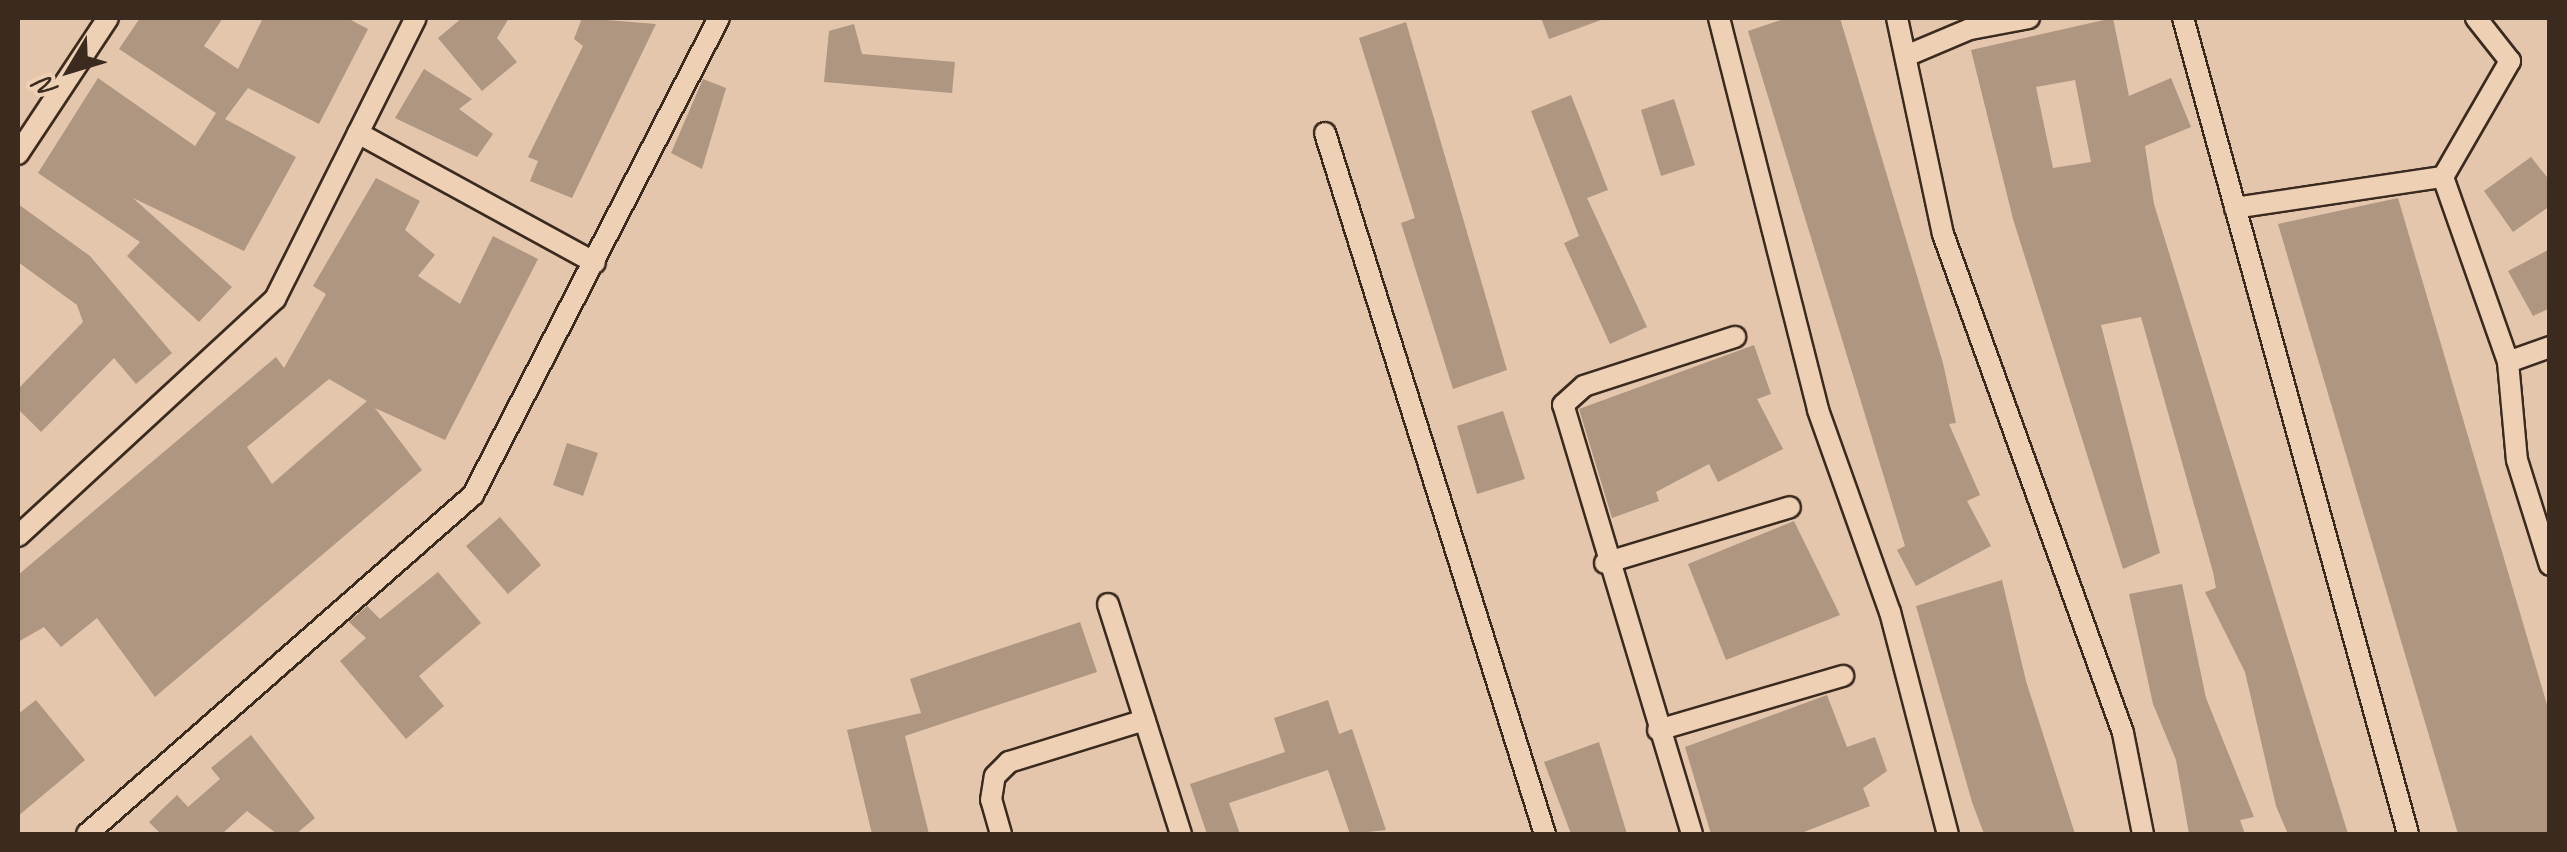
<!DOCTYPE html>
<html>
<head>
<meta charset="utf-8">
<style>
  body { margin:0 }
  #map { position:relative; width:2567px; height:852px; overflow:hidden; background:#e3c6ab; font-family:Caveat,sans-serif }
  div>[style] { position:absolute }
  .building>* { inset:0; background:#af9680 }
  .roads { filter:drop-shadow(2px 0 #3b2a1e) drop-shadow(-2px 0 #3b2a1e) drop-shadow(0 2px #3b2a1e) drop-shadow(0 -2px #3b2a1e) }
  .minor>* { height:20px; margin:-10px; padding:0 10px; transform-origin:10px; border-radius:10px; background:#eed0b4 }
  span { translate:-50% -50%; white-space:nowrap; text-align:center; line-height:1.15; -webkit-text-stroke:8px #eed0b4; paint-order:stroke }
  .frame { position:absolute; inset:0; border:20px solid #3b2a1e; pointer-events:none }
  .north { position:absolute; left:20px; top:20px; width:100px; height:100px; -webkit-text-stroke:8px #eed0b4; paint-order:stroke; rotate:232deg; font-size:28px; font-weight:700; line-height:40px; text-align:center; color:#3b2a1e }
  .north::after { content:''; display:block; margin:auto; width:35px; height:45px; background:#3b2a1e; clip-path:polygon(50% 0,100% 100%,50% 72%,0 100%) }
</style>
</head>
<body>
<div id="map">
  <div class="building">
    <i style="clip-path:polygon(140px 18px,223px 18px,204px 46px,238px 69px,263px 18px,347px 18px,368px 29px,319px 124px,248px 88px,225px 119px,296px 157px,244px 251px,133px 198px,232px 287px,199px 322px,127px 256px,140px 242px,38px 173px,98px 78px,195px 146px,216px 113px,119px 49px)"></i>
    <i style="clip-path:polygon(462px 18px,509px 18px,497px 38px,517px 62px,482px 91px,438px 38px)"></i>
    <i style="clip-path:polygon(582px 18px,656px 24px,572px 198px,530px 181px,538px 161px,528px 157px,583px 46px,574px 39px)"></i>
    <i style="clip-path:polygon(1541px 18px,1601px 18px,1601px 20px,1549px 39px)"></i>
    <i style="clip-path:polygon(1787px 18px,1840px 18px,1943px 363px,1956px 423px,1949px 424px,1980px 495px,1967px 501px,1991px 546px,1916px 586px,1897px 550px,1905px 546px,1748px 31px)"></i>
    <i style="clip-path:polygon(evenodd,2113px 18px,2129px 96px,2171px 78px,2191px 127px,2145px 146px,2154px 204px,2348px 834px,2288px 834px,2276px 806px,2245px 672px,2205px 592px,2216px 588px,2213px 572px,2141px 317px,2101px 325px,2160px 553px,2123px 569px,2013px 219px,1971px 50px,2113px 18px,2075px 80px,2091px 162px,2053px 168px,2036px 87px,2075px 80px)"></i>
    <i style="clip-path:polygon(1406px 22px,1507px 370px,1453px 389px,1401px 223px,1415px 218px,1359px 38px)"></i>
    <i style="clip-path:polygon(854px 24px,862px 54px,955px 62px,952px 93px,824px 82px,829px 31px)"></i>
    <i style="clip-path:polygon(424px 69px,472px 99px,459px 109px,493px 134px,477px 157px,395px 118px)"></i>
    <i style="clip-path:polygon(703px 79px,726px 88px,702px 169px,671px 153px)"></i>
    <i style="clip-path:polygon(1571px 95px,1608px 190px,1587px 198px,1647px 327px,1610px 344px,1564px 243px,1579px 236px,1531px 111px)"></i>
    <i style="clip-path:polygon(1674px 99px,1695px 165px,1661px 176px,1641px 110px)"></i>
    <i style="clip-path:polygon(2531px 157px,2550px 181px,2550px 206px,2513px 232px,2484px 191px)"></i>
    <i style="clip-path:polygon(evenodd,376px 178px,420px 201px,405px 230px,435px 255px,418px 276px,460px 304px,493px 236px,538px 259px,445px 440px,375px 408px,422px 470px,155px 697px,97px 618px,61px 647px,44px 627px,18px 642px,18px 575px,276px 357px,284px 368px,326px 294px,313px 286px,376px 178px,329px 379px,367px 401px,272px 484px,247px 447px,329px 379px)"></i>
    <i style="clip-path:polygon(2398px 198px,2550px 715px,2550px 834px,2458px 834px,2278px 224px)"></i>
    <i style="clip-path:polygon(18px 204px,90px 256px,172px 353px,136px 384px,114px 358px,41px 432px,18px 409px,18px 389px,83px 322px,77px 305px,18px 262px)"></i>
    <i style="clip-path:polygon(2550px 249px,2550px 308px,2533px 316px,2508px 271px)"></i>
    <i style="clip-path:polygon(1754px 345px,1771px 394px,1757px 399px,1783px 449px,1718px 482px,1709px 464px,1656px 492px,1659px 501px,1612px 518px,1579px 409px)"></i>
    <i style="clip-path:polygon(1503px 411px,1525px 479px,1477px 494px,1457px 426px)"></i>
    <i style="clip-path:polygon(567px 443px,598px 453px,583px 496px,553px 485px)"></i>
    <i style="clip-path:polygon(500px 517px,541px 565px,508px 594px,466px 546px)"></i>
    <i style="clip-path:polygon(1794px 521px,1840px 615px,1726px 660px,1688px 564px)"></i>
    <i style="clip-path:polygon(438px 572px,481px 623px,419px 676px,444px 706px,406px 739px,340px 661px,366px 638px,349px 622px,367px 606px,380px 619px)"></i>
    <i style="clip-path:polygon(2002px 580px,2026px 681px,2075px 834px,1984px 834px,1972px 802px,1916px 606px)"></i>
    <i style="clip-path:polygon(2182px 584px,2206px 698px,2254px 817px,2240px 820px,2245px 834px,2189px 834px,2176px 760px,2153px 704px,2129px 594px)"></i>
    <i style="clip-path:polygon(1080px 622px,1097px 672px,905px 736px,929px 834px,872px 834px,847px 730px,921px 713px,910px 679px)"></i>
    <i style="clip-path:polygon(1827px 695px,1847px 747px,1875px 737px,1887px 771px,1863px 788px,1870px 806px,1799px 834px,1711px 834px,1685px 747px)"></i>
    <i style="clip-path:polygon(36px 700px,85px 760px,18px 816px,18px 714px)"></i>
    <i style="clip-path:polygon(1328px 700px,1339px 734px,1352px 729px,1386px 830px,1350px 834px,1328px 770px,1229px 803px,1240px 834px,1207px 834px,1190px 784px,1285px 752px,1274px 718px)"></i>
    <i style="clip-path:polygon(251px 735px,315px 818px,296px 834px,277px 834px,247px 811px,222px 834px,161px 834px,149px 822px,177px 795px,188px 807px,220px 779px,211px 768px)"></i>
    <i style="clip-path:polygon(1599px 742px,1627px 834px,1571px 834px,1544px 762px)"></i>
  </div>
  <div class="roads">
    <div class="minor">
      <i style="left:1719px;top:18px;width:404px;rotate:75.8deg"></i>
      <i style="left:1818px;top:410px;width:214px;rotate:70.4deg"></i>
      <i style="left:1890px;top:612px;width:229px;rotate:75.4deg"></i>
      <i style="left:1897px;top:18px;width:221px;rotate:78deg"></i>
      <i style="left:1943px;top:234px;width:530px;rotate:70.16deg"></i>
      <i style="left:2123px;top:733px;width:103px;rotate:78.8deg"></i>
      <i style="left:2183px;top:18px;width:846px;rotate:74.58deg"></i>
      <i style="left:2476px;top:18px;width:55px;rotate:51.7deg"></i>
      <i style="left:2510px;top:61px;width:134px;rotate:120deg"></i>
      <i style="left:2443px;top:177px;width:196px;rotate:70.6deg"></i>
      <i style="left:2508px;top:362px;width:98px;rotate:84.8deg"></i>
      <i style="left:2517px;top:460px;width:110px;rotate:72.6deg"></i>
      <i style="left:1906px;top:56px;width:69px;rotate:-22.9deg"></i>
      <i style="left:1970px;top:29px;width:60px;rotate:-10.6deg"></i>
      <i style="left:358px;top:133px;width:270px;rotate:28.7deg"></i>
      <i style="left:1325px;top:133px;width:735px;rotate:72.58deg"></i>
      <i style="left:18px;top:154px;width:163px;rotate:-56.5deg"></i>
      <i style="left:2235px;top:208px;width:210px;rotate:-8.5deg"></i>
      <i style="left:2508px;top:362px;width:45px;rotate:-19.7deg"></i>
      <i style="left:18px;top:536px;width:350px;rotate:-42.7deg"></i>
      <i style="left:275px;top:299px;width:314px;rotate:-63.4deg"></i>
      <i style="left:1605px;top:563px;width:193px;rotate:-16.8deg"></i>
      <i style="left:1108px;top:604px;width:241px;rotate:72.4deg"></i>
      <i style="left:1658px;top:730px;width:193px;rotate:-16.3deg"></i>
      <i style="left:87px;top:834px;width:514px;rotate:-41.29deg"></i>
      <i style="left:473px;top:495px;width:537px;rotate:-62.72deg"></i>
      <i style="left:1001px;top:834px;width:35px;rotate:-106deg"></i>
      <i style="left:991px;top:800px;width:24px;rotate:-81deg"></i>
      <i style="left:995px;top:776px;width:20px;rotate:-45deg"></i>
      <i style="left:1009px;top:762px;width:142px;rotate:-17.2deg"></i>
      <i style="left:1692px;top:834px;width:448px;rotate:-106.7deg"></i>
      <i style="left:1563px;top:405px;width:28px;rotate:-42deg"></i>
      <i style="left:1584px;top:386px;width:159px;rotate:-18deg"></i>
    </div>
  </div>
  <div class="frame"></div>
  <div class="north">N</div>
</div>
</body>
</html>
